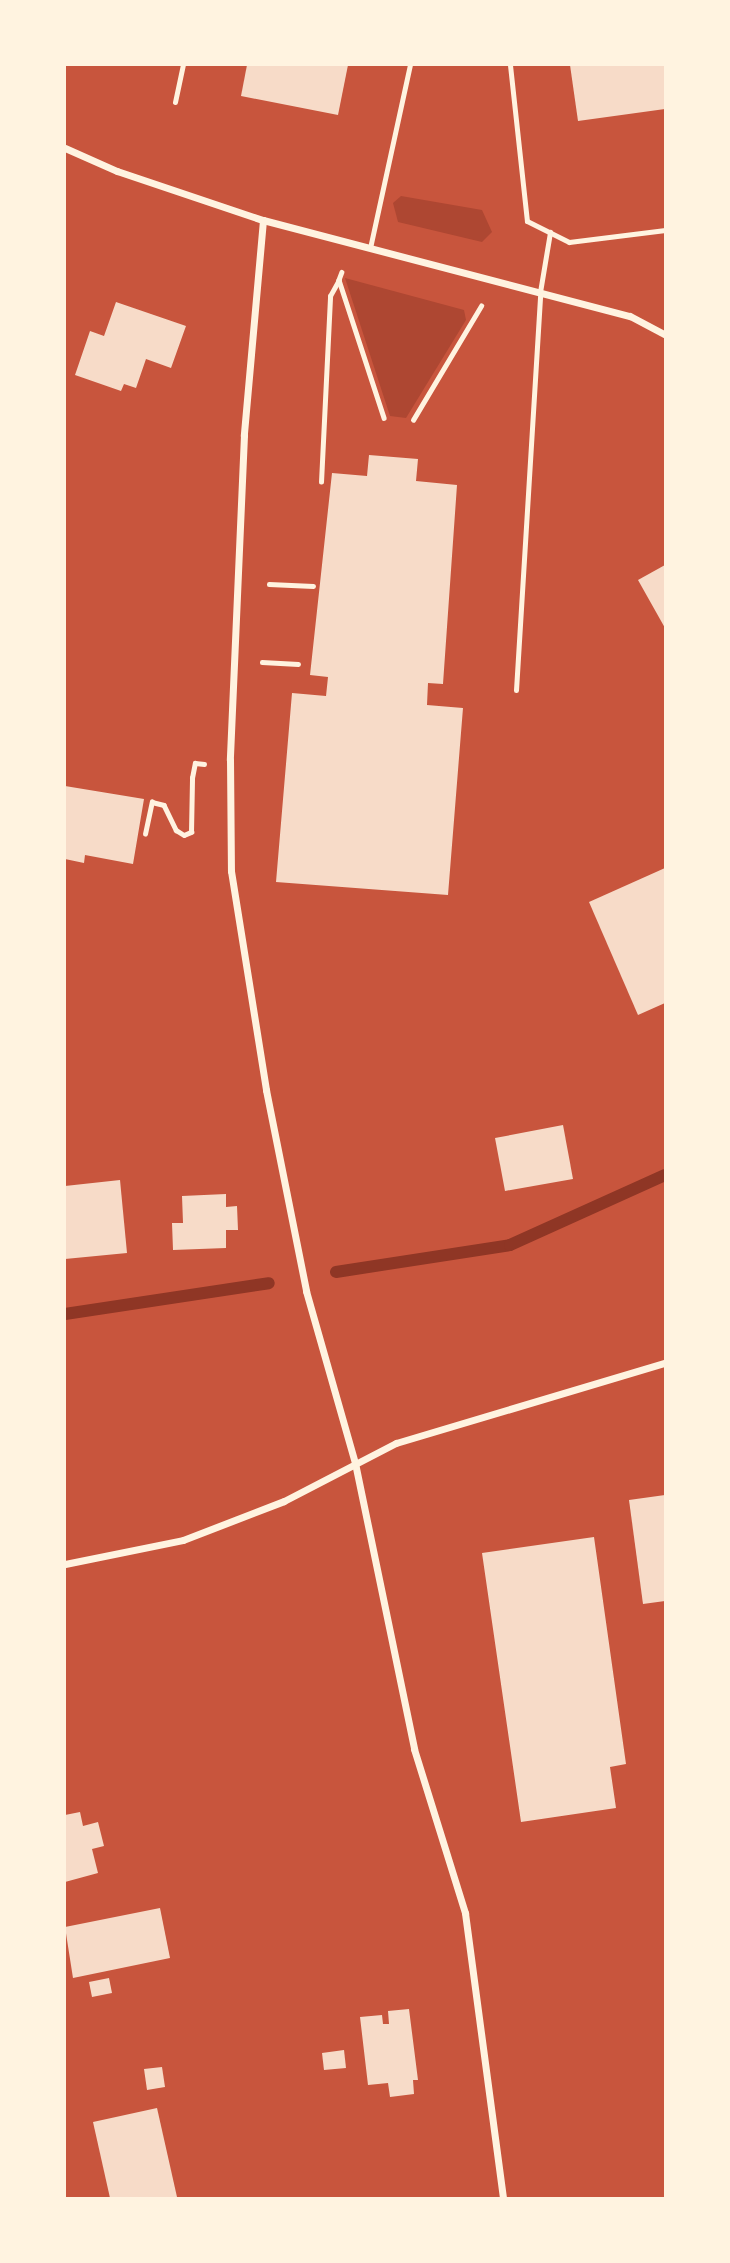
<!DOCTYPE html>
<html>
<head>
<meta charset="utf-8">
<style>
  body { margin:0 }
  #map { position:relative; width:730px; height:2263px; overflow:hidden; background:#c8553d; font-family:Spectral,serif }
  div>[style] { position:absolute }
  .green>* { inset:0; background:#ae4732 }
  .stream>* { height:12px; margin:-6px; padding:0 6px; transform-origin:6px; border-radius:6px; background:#8f3625 }
  .building>* { inset:0; background:#f7dbc8 }
  .path>* { height:4.5px; margin:-2.25px; padding:0 2.25px; transform-origin:2.25px; border-radius:2.25px; background:#fff3e0 }
  .service>* { height:5px; margin:-2.5px; padding:0 2.5px; transform-origin:2.5px; border-radius:2.5px; background:#fff3e0 }
  .minor>* { height:7px; margin:-3.5px; padding:0 3.5px; transform-origin:3.5px; border-radius:3.5px; background:#fff3e0 }
  span { translate:-50% -50%; white-space:nowrap; text-align:center; line-height:1.15; -webkit-text-stroke:6px #fff3e0; paint-order:stroke }
  .frame { position:absolute; inset:0; border:66px solid #fff3e0; pointer-events:none }
</style>
</head>
<body>
<div id="map">
  <div class="green">
    <i style="clip-path:polygon(401px 196px,482px 210px,492px 232px,482px 242px,398px 222px,393px 203px)"></i>
    <i style="clip-path:polygon(345px 278px,464px 310px,466px 320px,406px 418px,390px 416px)"></i>
  </div>
  <div class="stream">
    <i style="left:336px;top:1272px;width:176px;rotate:-8.8deg"></i>
    <i style="left:510px;top:1245px;width:170px;rotate:-24.3deg"></i>
    <i style="left:65px;top:1314px;width:206px;rotate:-8.6deg"></i>
  </div>
  <div class="building">
    <i style="clip-path:polygon(247px 65px,348px 65px,338px 115px,241px 96px)"></i>
    <i style="clip-path:polygon(570px 65px,665px 65px,665px 109px,578px 121px)"></i>
    <i style="clip-path:polygon(116px 302px,186px 326px,171px 368px,146px 359px,136px 388px,124px 384px,121px 391px,75px 375px,90px 331px,104px 336px)"></i>
    <i style="clip-path:polygon(369px 455px,418px 459px,416px 481px,457px 485px,443px 684px,428px 683px,427px 705px,463px 708px,448px 895px,276px 882px,292px 693px,326px 696px,328px 677px,310px 675px,332px 473px,367px 476px)"></i>
    <i style="clip-path:polygon(665px 565px,665px 628px,638px 580px)"></i>
    <i style="clip-path:polygon(65px 786px,144px 799px,133px 864px,85px 855px,84px 863px,65px 859px)"></i>
    <i style="clip-path:polygon(665px 868px,665px 1003px,638px 1015px,589px 902px)"></i>
    <i style="clip-path:polygon(563px 1125px,573px 1179px,505px 1191px,495px 1138px)"></i>
    <i style="clip-path:polygon(120px 1180px,127px 1253px,65px 1259px,65px 1186px)"></i>
    <i style="clip-path:polygon(226px 1194px,226px 1207px,237px 1206px,238px 1230px,226px 1230px,226px 1248px,173px 1250px,172px 1223px,183px 1223px,182px 1196px)"></i>
    <i style="clip-path:polygon(665px 1495px,665px 1601px,643px 1604px,629px 1500px)"></i>
    <i style="clip-path:polygon(594px 1537px,626px 1764px,610px 1767px,616px 1808px,521px 1822px,482px 1553px)"></i>
    <i style="clip-path:polygon(80px 1812px,83px 1826px,98px 1822px,104px 1846px,92px 1849px,98px 1873px,65px 1882px,65px 1815px)"></i>
    <i style="clip-path:polygon(160px 1908px,170px 1958px,73px 1978px,65px 1927px)"></i>
    <i style="clip-path:polygon(109px 1978px,112px 1993px,92px 1997px,89px 1982px)"></i>
    <i style="clip-path:polygon(409px 2009px,418px 2080px,413px 2080px,414px 2094px,390px 2097px,388px 2083px,368px 2085px,360px 2017px,382px 2015px,383px 2024px,389px 2024px,388px 2011px)"></i>
    <i style="clip-path:polygon(344px 2050px,346px 2068px,324px 2070px,322px 2053px)"></i>
    <i style="clip-path:polygon(162px 2067px,165px 2087px,147px 2090px,144px 2069px)"></i>
    <i style="clip-path:polygon(157px 2108px,177px 2197px,110px 2198px,93px 2122px)"></i>
  </div>
  <div class="path">
    <i style="left:342px;top:272px;width:9px;rotate:111deg"></i>
    <i style="left:339px;top:280px;width:145px;rotate:71.9deg"></i>
    <i style="left:413px;top:420px;width:133px;rotate:-59.2deg"></i>
    <i style="left:321px;top:482px;width:186px;rotate:-87.2deg"></i>
    <i style="left:330px;top:296px;width:18px;rotate:-61deg"></i>
    <i style="left:269px;top:584px;width:44px;rotate:2.6deg"></i>
    <i style="left:262px;top:662px;width:36px;rotate:3deg"></i>
    <i style="left:145px;top:834px;width:33px;rotate:-78deg"></i>
    <i style="left:152px;top:802px;width:12px;rotate:14deg"></i>
    <i style="left:164px;top:805px;width:28px;rotate:64deg"></i>
    <i style="left:176px;top:830px;width:9px;rotate:32deg"></i>
    <i style="left:184px;top:835px;width:8px;rotate:-23deg"></i>
    <i style="left:191px;top:832px;width:54px;rotate:-88.9deg"></i>
    <i style="left:192px;top:778px;width:15px;rotate:-79deg"></i>
    <i style="left:195px;top:763px;width:9px;rotate:6deg"></i>
  </div>
  <div class="service">
    <i style="left:510px;top:65px;width:157px;rotate:83.8deg"></i>
    <i style="left:527px;top:221px;width:47px;rotate:26.6deg"></i>
    <i style="left:569px;top:242px;width:97px;rotate:-7.1deg"></i>
    <i style="left:175px;top:102px;width:38px;rotate:-78deg"></i>
    <i style="left:370px;top:248px;width:187px;rotate:-77.7deg"></i>
    <i style="left:516px;top:690px;width:399px;rotate:-86.5deg"></i>
    <i style="left:540px;top:292px;width:61px;rotate:-80.5deg"></i>
  </div>
  <div class="minor">
    <i style="left:65px;top:148px;width:57px;rotate:23.9deg"></i>
    <i style="left:117px;top:171px;width:154px;rotate:18.6deg"></i>
    <i style="left:263px;top:220px;width:379px;rotate:14.7deg"></i>
    <i style="left:630px;top:316px;width:40px;rotate:28deg"></i>
    <i style="left:263px;top:220px;width:216px;rotate:95.1deg"></i>
    <i style="left:244px;top:435px;width:325px;rotate:92.5deg"></i>
    <i style="left:230px;top:760px;width:111px;rotate:89.5deg"></i>
    <i style="left:231px;top:871px;width:222px;rotate:80.9deg"></i>
    <i style="left:266px;top:1090px;width:205px;rotate:78.7deg"></i>
    <i style="left:306px;top:1291px;width:179px;rotate:74.1deg"></i>
    <i style="left:355px;top:1463px;width:292px;rotate:78.3deg"></i>
    <i style="left:414px;top:1749px;width:172px;rotate:72.7deg"></i>
    <i style="left:465px;top:1913px;width:288px;rotate:82.4deg"></i>
    <i style="left:65px;top:1564px;width:120px;rotate:-11.5deg"></i>
    <i style="left:183px;top:1540px;width:108px;rotate:-21.1deg"></i>
    <i style="left:284px;top:1501px;width:126px;rotate:-27.4deg"></i>
    <i style="left:396px;top:1443px;width:281px;rotate:-16.6deg"></i>
  </div>
  <div class="frame"></div>
</div>
</body>
</html>
